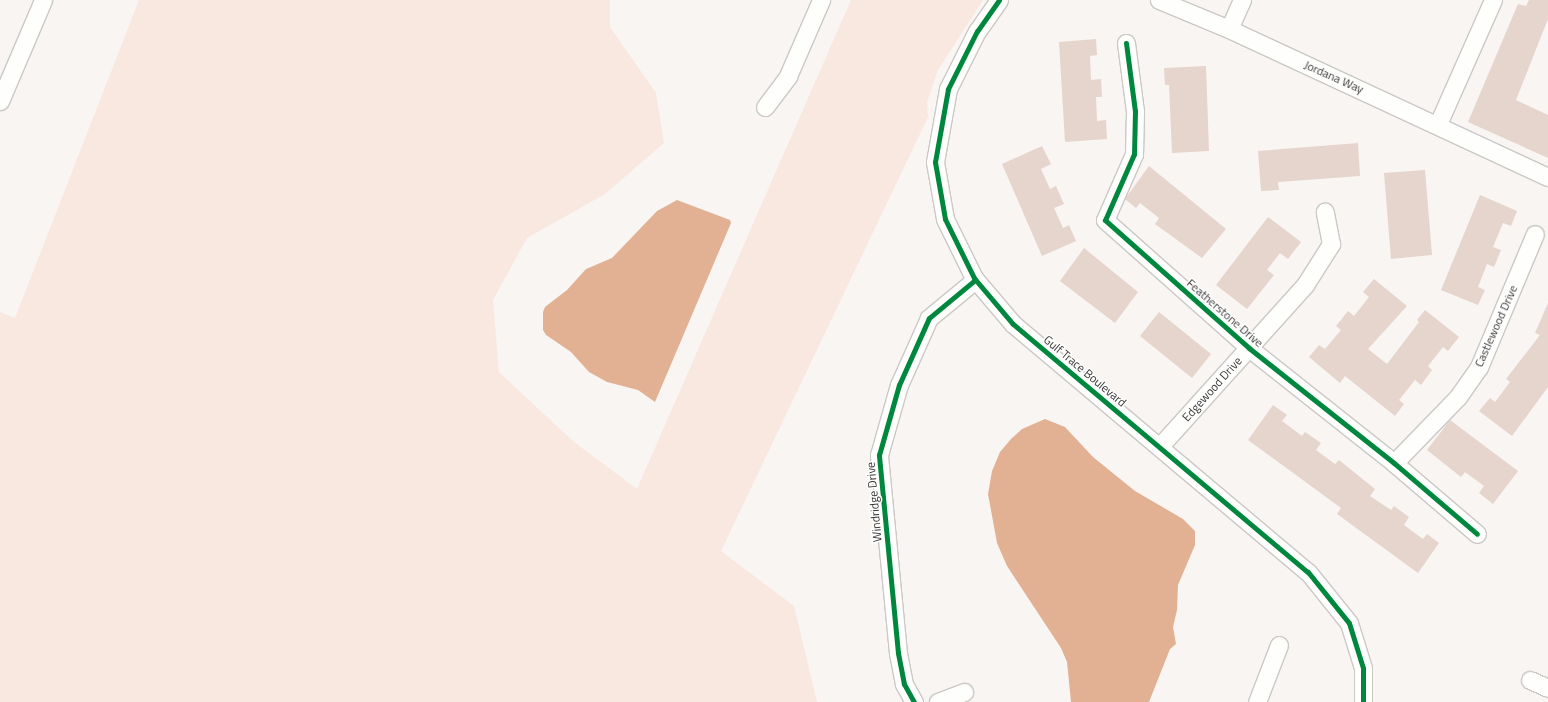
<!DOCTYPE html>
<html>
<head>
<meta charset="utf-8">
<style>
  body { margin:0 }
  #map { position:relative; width:1548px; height:702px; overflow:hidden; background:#f9f5f3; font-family:"Titillium Web",sans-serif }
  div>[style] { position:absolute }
  .green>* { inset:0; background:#f8e8e0 }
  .water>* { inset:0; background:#e2b194 }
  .building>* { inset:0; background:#e5d5cc }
  .roads { filter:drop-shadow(1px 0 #cbc8c6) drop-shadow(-1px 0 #cbc8c6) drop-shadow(0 1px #cbc8c6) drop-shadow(0 -1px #cbc8c6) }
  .minor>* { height:17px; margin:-8.5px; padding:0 8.5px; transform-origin:8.5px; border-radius:8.5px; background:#fefefd }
  .cycleway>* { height:5px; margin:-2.5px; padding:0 2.5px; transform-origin:2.5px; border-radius:2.5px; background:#00873e }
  span { translate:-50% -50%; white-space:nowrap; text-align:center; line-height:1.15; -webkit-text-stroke:3px #fff; paint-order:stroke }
  .street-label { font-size:12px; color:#393634 }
</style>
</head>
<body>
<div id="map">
  <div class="green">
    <i style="clip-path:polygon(139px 0,610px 0,610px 27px,656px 93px,664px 143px,605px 194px,527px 238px,493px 300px,499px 372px,574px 442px,637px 489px,851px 0,983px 0,938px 70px,927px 102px,928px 117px,721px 551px,794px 606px,817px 702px,0 702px,0 312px,15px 318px)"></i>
  </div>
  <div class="water">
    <i style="clip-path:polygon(677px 200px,730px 220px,731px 223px,655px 402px,638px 390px,607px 382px,589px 372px,571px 352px,546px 335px,543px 330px,543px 312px,545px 307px,567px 290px,586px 269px,612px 258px,657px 211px)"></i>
    <i style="clip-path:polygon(1045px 419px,1065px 427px,1093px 457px,1135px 491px,1183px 519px,1195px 531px,1195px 545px,1178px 585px,1177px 610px,1173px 627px,1176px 644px,1170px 649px,1149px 702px,1071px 702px,1067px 662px,1061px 648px,1007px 566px,997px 543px,988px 494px,992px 471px,1000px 452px,1011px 439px,1022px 429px)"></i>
  </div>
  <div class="building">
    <i style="clip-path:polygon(1529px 0,1548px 0,1548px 19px,1516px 100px,1548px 115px,1548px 158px,1468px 122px,1518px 4px,1526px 6px)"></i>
    <i style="clip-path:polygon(1096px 39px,1097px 55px,1090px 56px,1091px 80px,1101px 79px,1102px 97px,1096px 97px,1097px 121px,1106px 120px,1107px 139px,1065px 142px,1059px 42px)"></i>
    <i style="clip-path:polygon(1206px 66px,1209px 151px,1172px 153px,1169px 85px,1165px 85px,1164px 68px)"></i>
    <i style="clip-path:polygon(1358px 143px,1360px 176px,1278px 182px,1279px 190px,1261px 191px,1258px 151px)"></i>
    <i style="clip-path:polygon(1042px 146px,1051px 164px,1041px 169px,1050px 189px,1056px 186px,1064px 204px,1054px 208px,1063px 228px,1069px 225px,1076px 241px,1042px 256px,1002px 164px)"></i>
    <i style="clip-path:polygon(1149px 166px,1226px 229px,1202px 258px,1155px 224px,1159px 218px,1140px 203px,1136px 208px,1125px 199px)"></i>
    <i style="clip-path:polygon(1425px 170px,1432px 255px,1391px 259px,1384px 173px)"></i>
    <i style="clip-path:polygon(1480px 195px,1517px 211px,1511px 226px,1503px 223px,1493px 247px,1501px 250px,1494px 267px,1487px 264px,1478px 287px,1485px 290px,1478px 305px,1441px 290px)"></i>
    <i style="clip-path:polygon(1268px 217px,1301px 242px,1288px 259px,1280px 253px,1267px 270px,1274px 275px,1247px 309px,1216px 285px)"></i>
    <i style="clip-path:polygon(1084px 248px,1138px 292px,1115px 323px,1060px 281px)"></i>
    <i style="clip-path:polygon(1374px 279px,1407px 306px,1368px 349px,1387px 364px,1419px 322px,1417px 320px,1425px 310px,1459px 337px,1448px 351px,1443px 347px,1428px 366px,1432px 370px,1421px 385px,1415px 380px,1399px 400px,1404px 404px,1395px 416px,1345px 376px,1340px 383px,1309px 357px,1319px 345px,1325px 349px,1341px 330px,1336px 326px,1348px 311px,1354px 316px,1369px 297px,1363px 292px)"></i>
    <i style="clip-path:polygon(1548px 303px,1548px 387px,1512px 436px,1479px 411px,1490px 398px,1495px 402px,1510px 382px,1506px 379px,1540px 335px,1535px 333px)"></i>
    <i style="clip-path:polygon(1159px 312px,1211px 354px,1192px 378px,1140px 336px)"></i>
    <i style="clip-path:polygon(1273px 405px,1287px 415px,1282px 421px,1302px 436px,1305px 432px,1321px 443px,1316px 450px,1335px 464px,1339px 460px,1375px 489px,1370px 496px,1391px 510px,1394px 506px,1409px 517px,1404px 525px,1423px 539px,1427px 534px,1439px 543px,1418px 573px,1337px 514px,1341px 508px,1248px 440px)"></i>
    <i style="clip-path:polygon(1450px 420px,1518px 471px,1493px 504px,1479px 493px,1484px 486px,1465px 472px,1461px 477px,1427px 450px)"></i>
  </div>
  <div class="roads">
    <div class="minor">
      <i style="left:999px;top:0;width:38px;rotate:125deg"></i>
      <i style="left:977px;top:31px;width:65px;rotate:116.6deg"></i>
      <i style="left:948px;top:89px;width:74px;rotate:100.1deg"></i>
      <i style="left:935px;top:162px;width:58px;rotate:80deg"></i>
      <i style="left:945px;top:219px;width:66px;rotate:63.8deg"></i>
      <i style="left:974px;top:278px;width:60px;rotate:49.7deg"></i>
      <i style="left:1013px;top:324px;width:385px;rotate:40.1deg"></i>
      <i style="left:1308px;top:572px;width:65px;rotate:51.2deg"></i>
      <i style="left:1349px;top:623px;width:47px;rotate:72.7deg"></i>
      <i style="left:1363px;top:668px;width:34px;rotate:90deg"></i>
      <i style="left:1159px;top:0;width:76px;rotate:22.5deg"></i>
      <i style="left:1229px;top:29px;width:352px;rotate:24.9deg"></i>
      <i style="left:1229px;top:29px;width:32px;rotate:-66deg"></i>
      <i style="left:1126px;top:43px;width:69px;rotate:82.5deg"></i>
      <i style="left:1135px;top:111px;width:43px;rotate:91.3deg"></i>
      <i style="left:1134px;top:154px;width:72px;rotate:113.7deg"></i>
      <i style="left:1105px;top:220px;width:193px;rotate:41.6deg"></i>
      <i style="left:1249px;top:348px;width:185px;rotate:38.4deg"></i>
      <i style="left:1394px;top:463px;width:109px;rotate:40.5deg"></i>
      <i style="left:0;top:101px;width:110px;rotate:-66.9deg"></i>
      <i style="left:765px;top:107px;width:39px;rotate:-53deg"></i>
      <i style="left:788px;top:76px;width:83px;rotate:-66.5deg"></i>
      <i style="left:1438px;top:124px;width:136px;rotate:-66.1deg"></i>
      <i style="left:1160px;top:446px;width:217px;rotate:-48deg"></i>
      <i style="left:1305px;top:285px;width:49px;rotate:-57.6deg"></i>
      <i style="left:1331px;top:244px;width:33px;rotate:-101deg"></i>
      <i style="left:1394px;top:463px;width:92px;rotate:-45.9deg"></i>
      <i style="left:1458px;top:397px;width:37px;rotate:-55deg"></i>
      <i style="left:1479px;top:367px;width:144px;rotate:-67.2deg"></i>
      <i style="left:1530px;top:680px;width:20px;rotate:24deg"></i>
      <i style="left:914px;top:702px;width:21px;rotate:-119deg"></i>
      <i style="left:904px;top:684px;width:32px;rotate:-101deg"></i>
      <i style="left:898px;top:653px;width:199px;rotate:-95.5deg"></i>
      <i style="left:879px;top:455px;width:73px;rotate:-74.1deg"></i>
      <i style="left:899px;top:385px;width:73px;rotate:-65.9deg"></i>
      <i style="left:929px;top:318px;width:60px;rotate:-39.6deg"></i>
      <i style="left:938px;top:702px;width:28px;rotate:-21deg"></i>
      <i style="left:1257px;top:702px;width:61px;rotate:-68.9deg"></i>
    </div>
  </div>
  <div class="cycleway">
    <i style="left:999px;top:0;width:38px;rotate:125deg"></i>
    <i style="left:977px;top:31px;width:65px;rotate:116.6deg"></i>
    <i style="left:948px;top:89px;width:74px;rotate:100.1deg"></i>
    <i style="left:935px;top:162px;width:58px;rotate:80deg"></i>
    <i style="left:945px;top:219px;width:66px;rotate:63.8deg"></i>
    <i style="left:974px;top:278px;width:60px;rotate:49.7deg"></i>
    <i style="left:1013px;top:324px;width:385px;rotate:40.1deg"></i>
    <i style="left:1308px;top:572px;width:65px;rotate:51.2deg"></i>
    <i style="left:1349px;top:623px;width:47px;rotate:72.7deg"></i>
    <i style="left:1363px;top:668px;width:34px;rotate:90deg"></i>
    <i style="left:1126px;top:43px;width:69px;rotate:82.5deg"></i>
    <i style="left:1135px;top:111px;width:43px;rotate:91.3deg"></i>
    <i style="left:1134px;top:154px;width:72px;rotate:113.7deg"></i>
    <i style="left:1105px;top:220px;width:193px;rotate:41.6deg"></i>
    <i style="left:1249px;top:348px;width:185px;rotate:38.4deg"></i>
    <i style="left:1394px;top:463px;width:109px;rotate:40.5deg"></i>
    <i style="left:914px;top:702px;width:21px;rotate:-119deg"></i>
    <i style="left:904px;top:684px;width:32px;rotate:-101deg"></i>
    <i style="left:898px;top:653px;width:199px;rotate:-95.5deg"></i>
    <i style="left:879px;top:455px;width:73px;rotate:-74.1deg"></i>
    <i style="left:899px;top:385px;width:73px;rotate:-65.9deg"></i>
    <i style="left:929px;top:318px;width:60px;rotate:-39.6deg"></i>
  </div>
  <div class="street-label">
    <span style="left:1334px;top:77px;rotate:24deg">Jordana Way</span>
    <span style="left:1225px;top:313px;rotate:41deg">Featherstone Drive</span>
    <span style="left:1496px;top:326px;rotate:-66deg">Castlewood Drive</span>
    <span style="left:1085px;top:371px;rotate:40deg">Gulf Trace Boulevard</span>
    <span style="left:1212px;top:389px;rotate:-48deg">Edgewood Drive</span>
    <span style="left:874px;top:502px;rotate:-95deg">Windridge Drive</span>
  </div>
</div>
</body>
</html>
